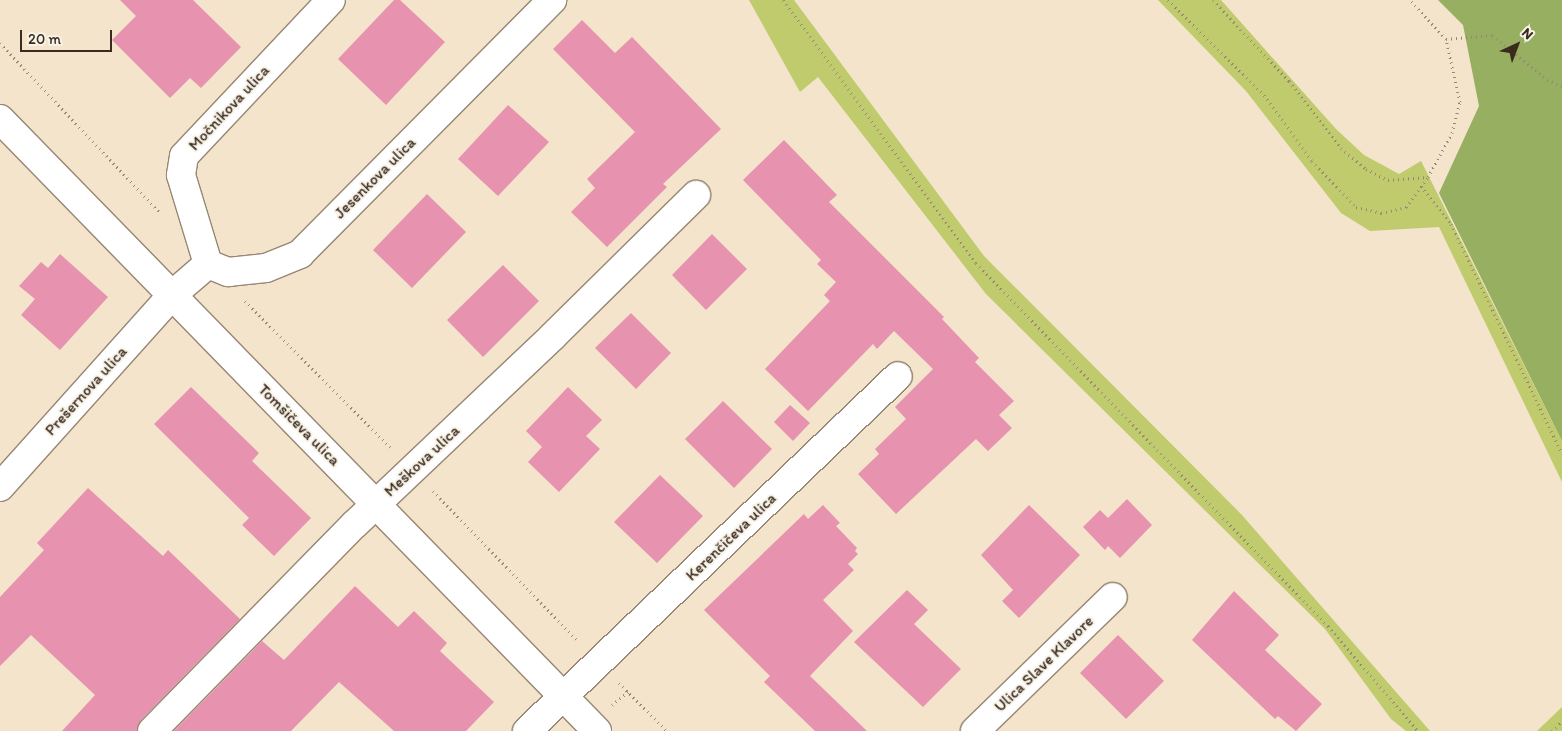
<!DOCTYPE html>
<html>
<head>
<meta charset="utf-8">
<style>
  body { margin:0 }
  #map { position:relative; width:1562px; height:731px; overflow:hidden; background:#f3e4cb; font-family:Itim,sans-serif }
  div>[style] { position:absolute }
  .green>* { inset:0; background:#bfcb6c }
  .forest>* { inset:0; background:#97af60 }
  .building>* { inset:0; background:#e793b0 }
  .path>* { height:3px; margin-top:-1.5px; transform-origin:0; background:repeating-linear-gradient(90deg,#978774 0 1px,transparent 0 5px) }
  .roads { filter:drop-shadow(1px 0 #978774) drop-shadow(-1px 0 #978774) drop-shadow(0 1px #978774) drop-shadow(0 -1px #978774) }
  .street>* { height:28px; margin:-14px; padding:0 14px; transform-origin:14px; border-radius:14px; background:#fff }
  span { translate:-50% -50%; white-space:nowrap; text-align:center; line-height:1.15; -webkit-text-stroke:4px #f7f3e8; paint-order:stroke }
  .street-label { font-size:16px; color:#3b2a1e }
  .north { position:absolute; left:1492px; top:20px; width:50px; height:50px; -webkit-text-stroke:4px #f7f3e8; paint-order:stroke; rotate:43deg; font-size:14px; font-weight:700; line-height:20px; text-align:center; color:#3b2a1e }
  .north::after { content:''; display:block; margin:auto; width:18px; height:22px; background:#3b2a1e; clip-path:polygon(50% 0,100% 100%,50% 72%,0 100%) }
  .scale { position:absolute; left:20px; top:30px; width:92px; height:22px; box-sizing:border-box; border:2px solid #3b2a1e; border-top:0; padding-left:6px; font-size:15px; line-height:18px; white-space:nowrap; color:#3b2a1e; -webkit-text-stroke:4px #f7f3e8; paint-order:stroke }
</style>
</head>
<body>
<div id="map">
  <div class="green">
    <i style="clip-path:polygon(749px 0,794px 0,984px 256px,1241px 514px,1430px 731px,1406px 731px,1391px 719px,1325px 629px,986px 294px,818px 77px,800px 92px)"></i>
    <i style="clip-path:polygon(1158px 0,1221px 0,1336px 129px,1364px 155px,1399px 174px,1421px 161px,1562px 441px,1562px 482px,1439px 227px,1370px 231px,1341px 213px,1246px 91px)"></i>
    <i style="clip-path:polygon(1562px 707px,1562px 731px,1537px 731px)"></i>
  </div>
  <div class="forest">
    <i style="clip-path:polygon(1438px 0,1562px 0,1562px 441px,1439px 193px,1479px 106px,1463px 25px)"></i>
  </div>
  <div class="building">
    <i style="clip-path:polygon(120px 0,193px 0,241px 47px,201px 88px,190px 78px,170px 98px,112px 40px,136px 16px)"></i>
    <i style="clip-path:polygon(394px 0,400px 0,445px 42px,386px 105px,338px 59px)"></i>
    <i style="clip-path:polygon(582px 20px,615px 53px,632px 37px,721px 129px,663px 184px,667px 187px,607px 247px,571px 212px,595px 188px,587px 179px,635px 132px,553px 49px)"></i>
    <i style="clip-path:polygon(508px 105px,549px 142px,498px 196px,458px 159px)"></i>
    <i style="clip-path:polygon(784px 140px,837px 195px,829px 202px,944px 317px,942px 319px,979px 358px,975px 362px,1014px 401px,999px 415px,1012px 428px,988px 451px,976px 439px,896px 514px,858px 474px,879px 454px,875px 449px,906px 419px,895px 407px,933px 369px,894px 331px,877px 349px,873px 344px,808px 411px,765px 369px,830px 301px,824px 295px,836px 282px,817px 264px,821px 260px,743px 180px)"></i>
    <i style="clip-path:polygon(427px 194px,466px 232px,412px 288px,373px 250px)"></i>
    <i style="clip-path:polygon(712px 234px,747px 269px,706px 310px,672px 275px)"></i>
    <i style="clip-path:polygon(60px 254px,108px 297px,60px 350px,21px 315px,35px 299px,19px 286px,41px 262px,48px 268px)"></i>
    <i style="clip-path:polygon(503px 265px,539px 301px,483px 357px,447px 320px)"></i>
    <i style="clip-path:polygon(631px 313px,671px 353px,636px 389px,595px 348px)"></i>
    <i style="clip-path:polygon(191px 387px,259px 453px,252px 461px,311px 518px,274px 556px,242px 525px,249px 518px,154px 424px)"></i>
    <i style="clip-path:polygon(568px 387px,602px 420px,586px 436px,600px 449px,559px 492px,528px 462px,542px 447px,526px 431px)"></i>
    <i style="clip-path:polygon(723px 401px,772px 449px,734px 488px,685px 439px)"></i>
    <i style="clip-path:polygon(790px 405px,810px 423px,793px 441px,774px 422px)"></i>
    <i style="clip-path:polygon(660px 475px,703px 516px,657px 563px,614px 522px)"></i>
    <i style="clip-path:polygon(88px 488px,163px 556px,168px 550px,240px 619px,141px 720px,137px 731px,62px 731px,95px 695px,31px 635px,0 666px,0 597px,44px 550px,37px 543px)"></i>
    <i style="clip-path:polygon(1127px 499px,1152px 525px,1120px 558px,1108px 546px,1105px 550px,1083px 527px,1100px 510px,1108px 518px)"></i>
    <i style="clip-path:polygon(823px 505px,840px 523px,836px 526px,857px 548px,855px 551px,858px 554px,848px 564px,854px 570px,823px 600px,853px 631px,810px 676px,867px 731px,815px 731px,764px 682px,770px 676px,704px 610px,804px 514px,808px 519px)"></i>
    <i style="clip-path:polygon(1029px 505px,1080px 555px,1019px 618px,1002px 601px,1013px 590px,981px 555px)"></i>
    <i style="clip-path:polygon(355px 586px,398px 627px,414px 611px,447px 643px,440px 651px,494px 702px,466px 731px,394px 731px,339px 682px,291px 731px,174px 731px,262px 641px,284px 660px)"></i>
    <i style="clip-path:polygon(907px 590px,928px 610px,914px 624px,961px 669px,923px 707px,854px 642px)"></i>
    <i style="clip-path:polygon(1234px 591px,1279px 635px,1265px 650px,1322px 704px,1296px 731px,1278px 716px,1275px 719px,1192px 640px)"></i>
    <i style="clip-path:polygon(1118px 635px,1164px 681px,1126px 719px,1080px 673px)"></i>
  </div>
  <div class="path">
    <i style="left:783px;top:0;width:326px;rotate:53.7deg"></i>
    <i style="left:976px;top:263px;width:506px;rotate:45.88deg"></i>
    <i style="left:1328px;top:626px;width:138px;rotate:49.4deg"></i>
    <i style="left:1168px;top:0;width:135px;rotate:44.7deg"></i>
    <i style="left:1264px;top:95px;width:82px;rotate:54deg"></i>
    <i style="left:1312px;top:161px;width:64px;rotate:46.3deg"></i>
    <i style="left:1356px;top:207px;width:26px;rotate:13deg"></i>
    <i style="left:1381px;top:213px;width:26px;rotate:-13deg"></i>
    <i style="left:1406px;top:207px;width:37px;rotate:-54deg"></i>
    <i style="left:1428px;top:177px;width:50px;rotate:-61.4deg"></i>
    <i style="left:1452px;top:133px;width:32px;rotate:-76deg"></i>
    <i style="left:1460px;top:102px;width:65px;rotate:-102.5deg"></i>
    <i style="left:1446px;top:39px;width:53px;rotate:-132.7deg"></i>
    <i style="left:1213px;top:0;width:111px;rotate:46.8deg"></i>
    <i style="left:1289px;top:81px;width:85px;rotate:52.2deg"></i>
    <i style="left:1341px;top:148px;width:33px;rotate:40deg"></i>
    <i style="left:1366px;top:169px;width:25px;rotate:27deg"></i>
    <i style="left:1388px;top:180px;width:40px;rotate:-4.3deg"></i>
    <i style="left:1446px;top:39px;width:47px;rotate:-4.9deg"></i>
    <i style="left:1493px;top:35px;width:70px;rotate:39.8deg"></i>
    <i style="left:1547px;top:80px;width:16px;rotate:22deg"></i>
    <i style="left:0;top:43px;width:232px;rotate:46.7deg"></i>
    <i style="left:1421px;top:186px;width:48px;rotate:51.7deg"></i>
    <i style="left:1451px;top:224px;width:255px;rotate:64.2deg"></i>
    <i style="left:245px;top:301px;width:209px;rotate:45.2deg"></i>
    <i style="left:433px;top:491px;width:209px;rotate:46deg"></i>
    <i style="left:619px;top:683px;width:68px;rotate:45deg"></i>
    <i style="left:612px;top:705px;width:21px;rotate:-39deg"></i>
    <i style="left:1552px;top:731px;width:14px;rotate:-45deg"></i>
  </div>
  <div class="roads">
    <div class="street">
      <i style="left:0;top:119px;width:855px;rotate:45.71deg"></i>
      <i style="left:208px;top:264px;width:93px;rotate:-106.9deg"></i>
      <i style="left:181px;top:175px;width:19px;rotate:-81deg"></i>
      <i style="left:184px;top:156px;width:214px;rotate:-46.7deg"></i>
      <i style="left:0;top:487px;width:258px;rotate:-48.1deg"></i>
      <i style="left:172px;top:295px;width:48px;rotate:-40.7deg"></i>
      <i style="left:208px;top:264px;width:22px;rotate:22deg"></i>
      <i style="left:228px;top:272px;width:38px;rotate:-6deg"></i>
      <i style="left:266px;top:268px;width:37px;rotate:-22deg"></i>
      <i style="left:300px;top:254px;width:358px;rotate:-45.2deg"></i>
      <i style="left:152px;top:731px;width:290px;rotate:-45.6deg"></i>
      <i style="left:355px;top:524px;width:273px;rotate:-43.5deg"></i>
      <i style="left:553px;top:336px;width:201px;rotate:-44.6deg"></i>
      <i style="left:527px;top:731px;width:513px;rotate:-43.74deg"></i>
      <i style="left:975px;top:731px;width:192px;rotate:-44.2deg"></i>
    </div>
  </div>
  <div class="street-label">
    <span style="left:229px;top:108px;rotate:-47deg">Močnikova ulica</span>
    <span style="left:375px;top:178px;rotate:-45deg">Jesenkova ulica</span>
    <span style="left:86px;top:391px;rotate:-48deg">Prešernova ulica</span>
    <span style="left:299px;top:425px;rotate:45deg">Tomšičeva ulica</span>
    <span style="left:422px;top:461px;rotate:-43deg">Meškova ulica</span>
    <span style="left:731px;top:537px;rotate:-44deg">Kerenčičeva ulica</span>
    <span style="left:1044px;top:664px;rotate:-44deg">Ulica Slave Klavore</span>
  </div>
  <div class="north">N</div>
  <div class="scale">20 m</div>
</div>
</body>
</html>
